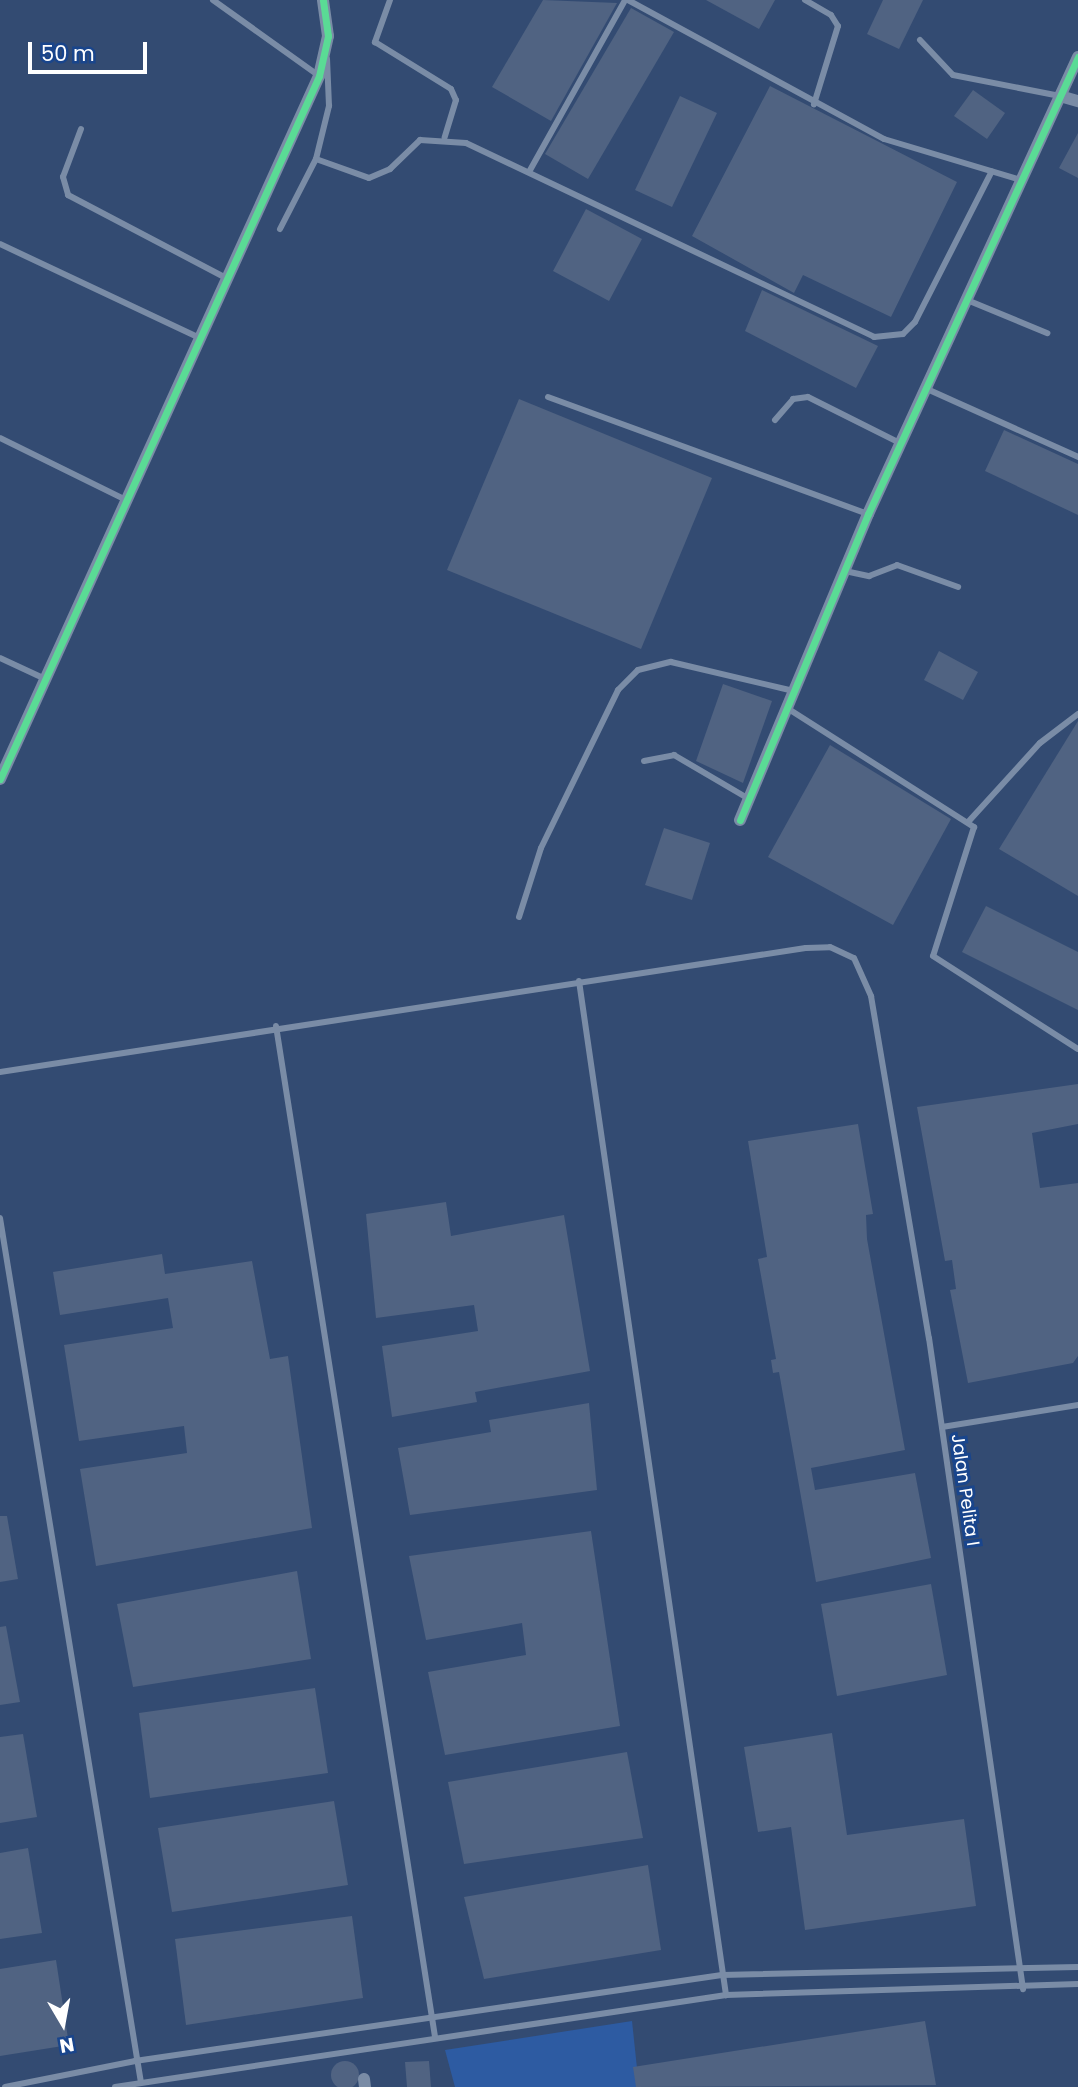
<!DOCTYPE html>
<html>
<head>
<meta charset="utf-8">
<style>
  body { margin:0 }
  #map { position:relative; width:1078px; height:2087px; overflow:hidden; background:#334b72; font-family:Poppins,sans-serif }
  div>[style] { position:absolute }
  .green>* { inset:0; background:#2d5ba2 }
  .building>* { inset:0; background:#506382 }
  .round { border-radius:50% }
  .lane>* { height:6px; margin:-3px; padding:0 3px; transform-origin:3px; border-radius:3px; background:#7a8ca6 }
  .street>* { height:12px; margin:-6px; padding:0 6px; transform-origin:6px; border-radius:6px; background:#7a8ca6 }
  .cycleway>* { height:7px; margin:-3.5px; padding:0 3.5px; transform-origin:3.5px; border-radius:3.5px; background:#5adb95 }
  span { translate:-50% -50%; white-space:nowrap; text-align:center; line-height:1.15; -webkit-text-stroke:6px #19458c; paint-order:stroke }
  .street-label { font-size:18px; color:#fff }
  .north { position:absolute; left:28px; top:1989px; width:70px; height:70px; -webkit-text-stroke:5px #19458c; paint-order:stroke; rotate:170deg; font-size:19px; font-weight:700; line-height:28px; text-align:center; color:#fff }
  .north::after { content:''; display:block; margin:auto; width:24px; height:32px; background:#fff; clip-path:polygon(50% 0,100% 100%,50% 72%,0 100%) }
  .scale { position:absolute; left:28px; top:42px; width:119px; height:32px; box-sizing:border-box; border:4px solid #fff; border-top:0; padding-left:9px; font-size:21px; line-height:24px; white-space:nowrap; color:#fff; -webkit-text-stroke:5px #19458c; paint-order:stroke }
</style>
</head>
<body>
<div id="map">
  <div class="green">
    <i style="clip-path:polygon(632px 2021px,639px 2087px,455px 2087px,445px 2050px)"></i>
  </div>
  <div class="building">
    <i style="clip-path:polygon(543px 0,617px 3px,551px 121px,492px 87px)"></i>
    <i style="clip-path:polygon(706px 0,775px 0,759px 29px)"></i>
    <i style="clip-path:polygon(883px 0,923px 0,899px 49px,867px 34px)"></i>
    <i style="clip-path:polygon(631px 8px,674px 32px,588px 179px,545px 154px)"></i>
    <i style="clip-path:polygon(770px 86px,957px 182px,891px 317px,803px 275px,794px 293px,692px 236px)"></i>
    <i style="clip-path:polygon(973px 90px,1005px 113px,987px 139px,954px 116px)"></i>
    <i style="clip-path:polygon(680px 96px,717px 113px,672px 207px,635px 190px)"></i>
    <i style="clip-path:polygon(1078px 133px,1078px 178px,1059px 168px)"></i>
    <i style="clip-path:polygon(586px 209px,642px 239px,609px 301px,553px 271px)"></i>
    <i style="clip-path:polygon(762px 290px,878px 346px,856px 388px,745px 331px)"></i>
    <i style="clip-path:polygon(519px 399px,712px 478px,641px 649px,447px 570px)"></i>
    <i style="clip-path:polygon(1004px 430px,1078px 464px,1078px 515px,985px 471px)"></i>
    <i style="clip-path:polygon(939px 651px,978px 672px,963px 700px,924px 680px)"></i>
    <i style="clip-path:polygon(723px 684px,772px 701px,743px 783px,696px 761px)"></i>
    <i style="clip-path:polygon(1078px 721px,1078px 896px,999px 849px)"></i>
    <i style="clip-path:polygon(830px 745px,951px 819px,893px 925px,768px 857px)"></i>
    <i style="clip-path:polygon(664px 828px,710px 843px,692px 900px,645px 885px)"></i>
    <i style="clip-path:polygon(986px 906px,1078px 952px,1078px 1010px,962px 952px)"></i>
    <i style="clip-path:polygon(1078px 1084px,1078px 1124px,1032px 1133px,1040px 1188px,1078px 1183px,1078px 1356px,1073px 1363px,968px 1383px,950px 1290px,956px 1289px,952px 1260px,945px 1261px,917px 1107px)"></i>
    <i style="clip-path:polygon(858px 1124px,873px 1214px,866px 1215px,867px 1239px,905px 1450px,811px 1468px,815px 1490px,915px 1473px,931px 1558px,816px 1582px,779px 1372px,773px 1373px,771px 1360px,776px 1359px,758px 1259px,767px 1257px,748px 1141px)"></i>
    <i style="clip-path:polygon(446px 1202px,451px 1236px,564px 1215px,590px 1371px,475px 1392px,477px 1402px,392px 1417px,382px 1346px,478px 1331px,474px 1305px,376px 1318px,366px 1214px)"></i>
    <i style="clip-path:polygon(162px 1254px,165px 1274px,252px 1261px,270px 1359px,288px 1356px,312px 1528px,96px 1566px,80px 1469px,187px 1453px,184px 1426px,79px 1441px,64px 1345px,173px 1328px,168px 1298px,60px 1315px,53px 1272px)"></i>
    <i style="clip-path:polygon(589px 1403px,597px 1490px,410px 1515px,398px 1448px,491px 1432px,489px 1420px)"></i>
    <i style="clip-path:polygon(0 1516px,7px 1516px,18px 1579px,0 1582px)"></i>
    <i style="clip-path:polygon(591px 1531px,620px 1726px,445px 1755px,428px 1672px,526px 1655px,522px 1623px,426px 1640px,409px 1556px)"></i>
    <i style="clip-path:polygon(297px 1571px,311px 1659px,133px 1687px,117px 1604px)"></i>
    <i style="clip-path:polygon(931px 1584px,947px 1675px,837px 1696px,821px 1604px)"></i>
    <i style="clip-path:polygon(6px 1626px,20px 1702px,0 1705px,0 1627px)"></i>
    <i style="clip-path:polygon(315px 1688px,328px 1773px,150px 1798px,139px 1713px)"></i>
    <i style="clip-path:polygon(832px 1733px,847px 1835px,964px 1819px,976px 1906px,805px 1930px,791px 1827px,758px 1832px,744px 1747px)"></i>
    <i style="clip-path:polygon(23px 1734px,37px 1817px,0 1823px,0 1737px)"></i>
    <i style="clip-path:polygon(627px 1752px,643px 1838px,464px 1864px,448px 1782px)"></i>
    <i style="clip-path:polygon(334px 1801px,348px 1885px,172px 1912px,158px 1828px)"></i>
    <i style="clip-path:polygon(28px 1848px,42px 1933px,0 1939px,0 1853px)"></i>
    <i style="clip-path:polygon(648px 1865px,661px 1950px,484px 1979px,464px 1897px)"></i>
    <i style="clip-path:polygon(352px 1916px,363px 1998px,186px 2025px,175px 1939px)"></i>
    <i style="clip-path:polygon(56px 1960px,69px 2045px,0 2056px,0 1969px)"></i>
    <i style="clip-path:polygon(925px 2021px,936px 2085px,636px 2087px,633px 2067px)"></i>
    <i style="clip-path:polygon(429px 2061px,431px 2087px,407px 2087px,405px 2062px)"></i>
    <i class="round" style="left:331px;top:2061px;width:28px;height:28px"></i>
  </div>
  <div class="lane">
    <i style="left:213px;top:0;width:130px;rotate:35.6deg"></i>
    <i style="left:390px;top:0;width:45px;rotate:109.7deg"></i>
    <i style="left:375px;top:42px;width:89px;rotate:31.7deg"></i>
    <i style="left:451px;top:89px;width:12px;rotate:66deg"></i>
    <i style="left:456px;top:100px;width:39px;rotate:107deg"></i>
    <i style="left:628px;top:0;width:291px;rotate:28.5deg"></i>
    <i style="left:884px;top:139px;width:143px;rotate:16.7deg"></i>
    <i style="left:805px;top:0;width:30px;rotate:30deg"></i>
    <i style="left:831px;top:15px;width:13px;rotate:58deg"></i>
    <i style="left:838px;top:26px;width:82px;rotate:107.1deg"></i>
    <i style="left:920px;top:40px;width:48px;rotate:46.7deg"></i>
    <i style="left:953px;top:75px;width:109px;rotate:11.1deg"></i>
    <i style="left:81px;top:129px;width:51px;rotate:110.6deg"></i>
    <i style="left:63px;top:177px;width:19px;rotate:74deg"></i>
    <i style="left:68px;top:195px;width:178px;rotate:27.7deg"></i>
    <i style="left:316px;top:159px;width:56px;rotate:19.7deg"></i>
    <i style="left:369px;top:178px;width:23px;rotate:-23deg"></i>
    <i style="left:390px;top:169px;width:42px;rotate:-44deg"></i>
    <i style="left:420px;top:140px;width:46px;rotate:3.7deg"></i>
    <i style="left:466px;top:143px;width:452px;rotate:25.4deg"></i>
    <i style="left:874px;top:337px;width:29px;rotate:-6deg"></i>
    <i style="left:903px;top:334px;width:17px;rotate:-45deg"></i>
    <i style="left:915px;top:322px;width:169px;rotate:-63deg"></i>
    <i style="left:529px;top:172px;width:197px;rotate:-60.8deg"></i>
    <i style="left:280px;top:229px;width:79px;rotate:-62.8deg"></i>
    <i style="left:316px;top:159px;width:55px;rotate:-76.2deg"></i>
    <i style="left:329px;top:106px;width:47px;rotate:-92.4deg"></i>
    <i style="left:0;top:244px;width:219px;rotate:25.2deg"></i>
    <i style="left:967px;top:300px;width:87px;rotate:22.4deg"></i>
    <i style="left:927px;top:389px;width:166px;rotate:24.2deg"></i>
    <i style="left:548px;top:397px;width:341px;rotate:20.1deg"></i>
    <i style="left:775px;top:420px;width:28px;rotate:-49deg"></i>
    <i style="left:793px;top:399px;width:15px;rotate:-8deg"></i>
    <i style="left:808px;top:397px;width:103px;rotate:26.6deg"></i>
    <i style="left:0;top:438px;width:138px;rotate:26.2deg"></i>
    <i style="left:845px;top:571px;width:25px;rotate:12deg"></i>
    <i style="left:869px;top:576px;width:30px;rotate:-21deg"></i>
    <i style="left:897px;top:565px;width:65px;rotate:19.8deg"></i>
    <i style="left:0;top:658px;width:47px;rotate:24.9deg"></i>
    <i style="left:787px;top:708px;width:222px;rotate:32.5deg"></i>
    <i style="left:974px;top:827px;width:135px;rotate:107.6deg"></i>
    <i style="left:933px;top:956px;width:172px;rotate:32.7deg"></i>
    <i style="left:644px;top:761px;width:31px;rotate:-11deg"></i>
    <i style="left:674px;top:755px;width:87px;rotate:30.4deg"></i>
    <i style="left:969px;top:821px;width:105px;rotate:-47.7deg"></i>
    <i style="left:1040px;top:743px;width:48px;rotate:-37.3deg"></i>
    <i style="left:519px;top:917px;width:72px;rotate:-72.3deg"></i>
    <i style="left:541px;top:848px;width:176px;rotate:-64deg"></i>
    <i style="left:618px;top:690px;width:28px;rotate:-45deg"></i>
    <i style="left:638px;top:670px;width:34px;rotate:-14deg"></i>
    <i style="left:671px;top:662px;width:126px;rotate:13.3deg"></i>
    <i style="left:579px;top:981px;width:1025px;rotate:81.75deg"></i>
    <i style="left:276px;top:1026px;width:1023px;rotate:81.06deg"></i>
    <i style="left:0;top:1072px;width:815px;rotate:-8.75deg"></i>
    <i style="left:806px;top:948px;width:24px;rotate:-2deg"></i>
    <i style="left:830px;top:947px;width:26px;rotate:25deg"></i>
    <i style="left:854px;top:958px;width:42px;rotate:65.9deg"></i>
    <i style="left:871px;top:996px;width:347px;rotate:80.4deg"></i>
    <i style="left:929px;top:1338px;width:658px;rotate:81.78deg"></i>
    <i style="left:0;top:1218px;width:876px;rotate:80.74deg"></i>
    <i style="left:942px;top:1427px;width:138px;rotate:-9.2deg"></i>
    <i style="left:5px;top:2087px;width:133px;rotate:-11.3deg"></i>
    <i style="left:135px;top:2061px;width:593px;rotate:-8.33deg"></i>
    <i style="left:722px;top:1975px;width:356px;rotate:-1.3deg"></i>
    <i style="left:115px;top:2087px;width:618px;rotate:-8.56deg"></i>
    <i style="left:726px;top:1995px;width:352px;rotate:-1.8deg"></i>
  </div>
  <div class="street">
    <i style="left:1060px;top:96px;width:19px;rotate:16deg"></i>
    <i style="left:0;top:779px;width:772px;rotate:-65.59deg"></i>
    <i style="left:319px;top:76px;width:41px;rotate:-77.3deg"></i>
    <i style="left:328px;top:36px;width:36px;rotate:-98deg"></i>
    <i style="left:740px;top:820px;width:332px;rotate:-67.3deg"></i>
    <i style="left:868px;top:514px;width:503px;rotate:-65.32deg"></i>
    <i style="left:364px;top:2079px;width:8px;rotate:83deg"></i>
  </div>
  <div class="cycleway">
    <i style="left:0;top:779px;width:772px;rotate:-65.59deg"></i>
    <i style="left:319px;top:76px;width:41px;rotate:-77.3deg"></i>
    <i style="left:328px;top:36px;width:36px;rotate:-98deg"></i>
    <i style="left:740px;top:820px;width:332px;rotate:-67.3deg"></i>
    <i style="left:868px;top:514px;width:503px;rotate:-65.32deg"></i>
  </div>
  <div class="street-label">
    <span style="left:965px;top:1490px;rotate:82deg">Jalan Pelita I</span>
  </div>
  <div class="north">N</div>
  <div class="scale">50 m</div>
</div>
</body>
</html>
